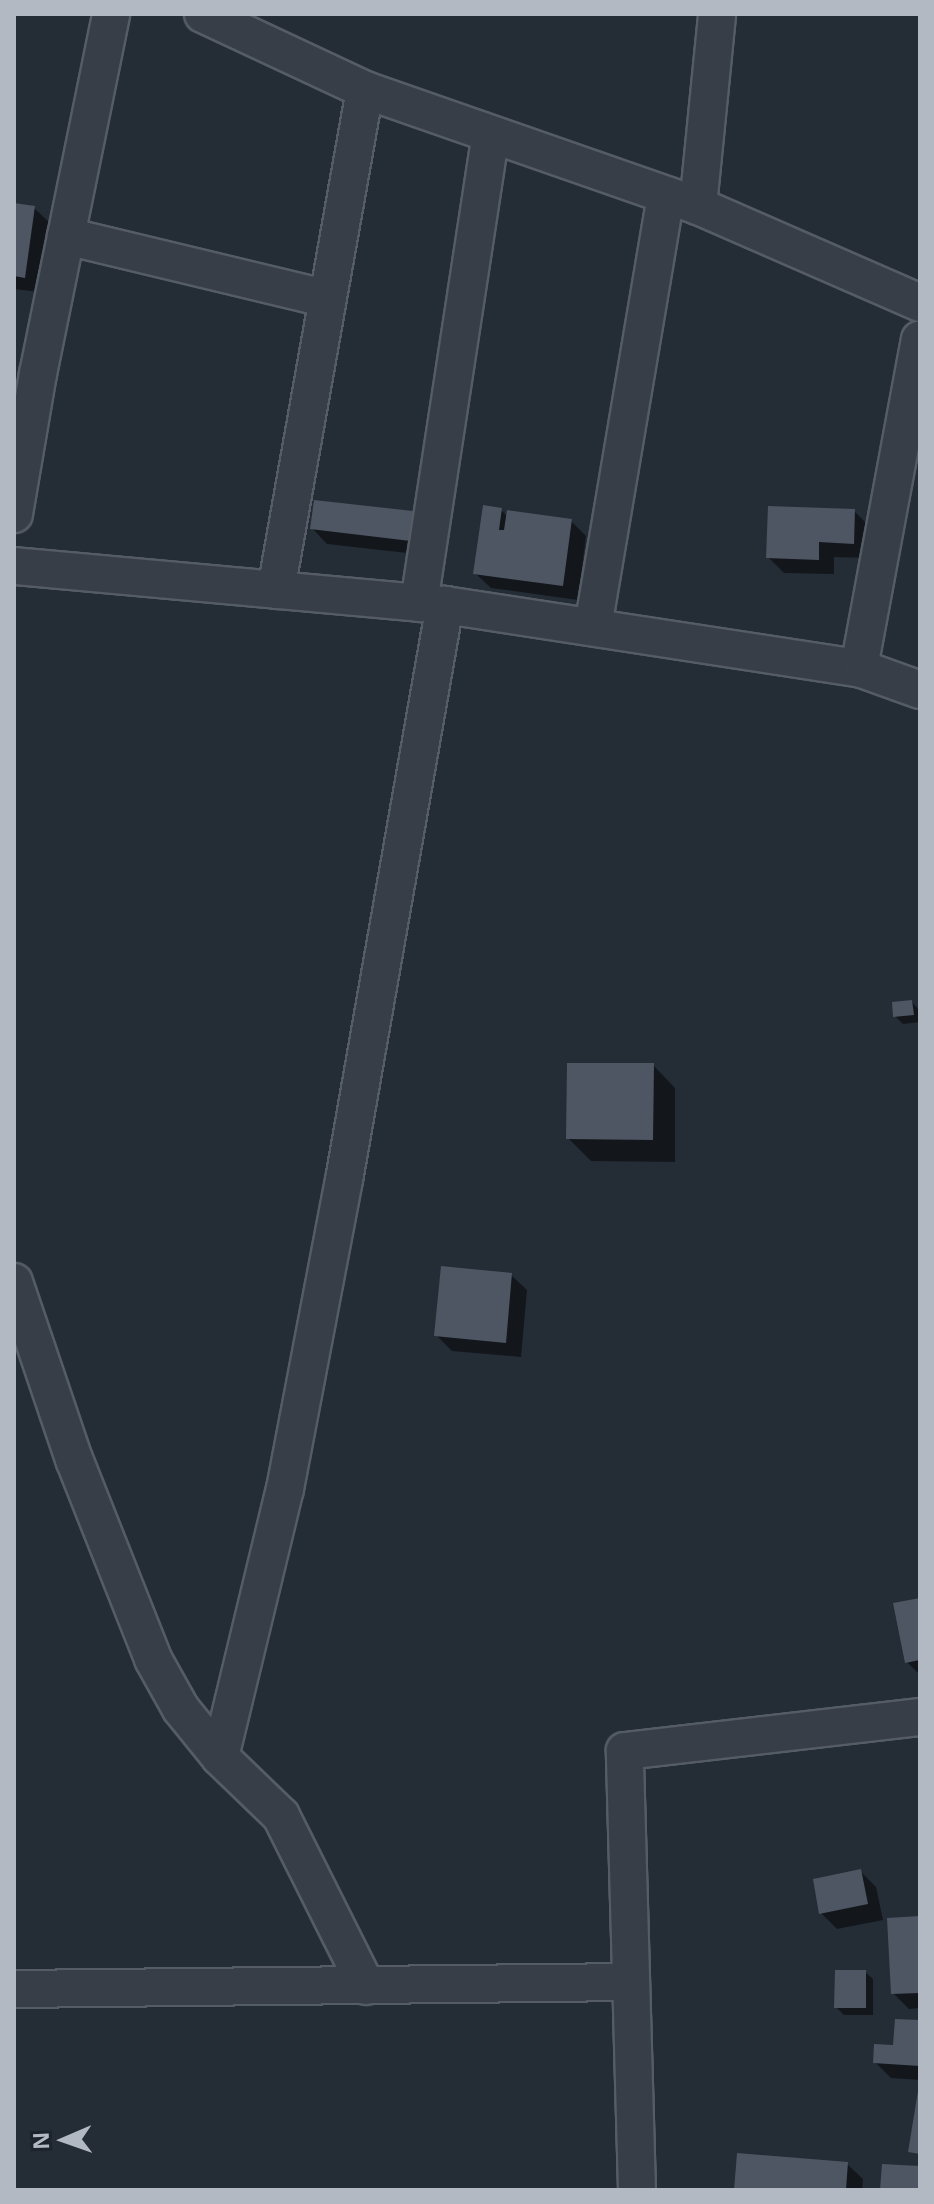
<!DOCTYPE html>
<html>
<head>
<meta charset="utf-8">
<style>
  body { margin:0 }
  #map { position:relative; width:934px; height:2204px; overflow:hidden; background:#242c36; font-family:"Open Sans",sans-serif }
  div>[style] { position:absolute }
  .shadow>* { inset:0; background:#0007 }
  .building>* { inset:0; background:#4d5662 }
  .roads { filter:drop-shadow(2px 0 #555c65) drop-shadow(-2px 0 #555c65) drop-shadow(0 2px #555c65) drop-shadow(0 -2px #555c65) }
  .minor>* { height:36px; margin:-18px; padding:0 18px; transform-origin:18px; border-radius:18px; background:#373e47 }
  span { translate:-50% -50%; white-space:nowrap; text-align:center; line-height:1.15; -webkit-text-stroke:8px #1d232c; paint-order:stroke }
  .frame { position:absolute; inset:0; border:16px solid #b2b9c3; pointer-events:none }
  .north { position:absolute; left:24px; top:2100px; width:80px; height:80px; -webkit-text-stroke:6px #1d232c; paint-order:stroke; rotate:268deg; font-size:22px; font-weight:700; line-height:32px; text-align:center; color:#b2b9c3 }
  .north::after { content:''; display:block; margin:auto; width:28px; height:36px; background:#b2b9c3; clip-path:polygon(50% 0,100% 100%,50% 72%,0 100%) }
</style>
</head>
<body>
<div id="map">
  <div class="shadow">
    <i style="clip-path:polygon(14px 205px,34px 208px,50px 223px,40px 292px,14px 289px)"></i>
    <i style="clip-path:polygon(14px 384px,37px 406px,14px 505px)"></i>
    <i style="clip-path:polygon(501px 510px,508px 517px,571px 521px,586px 536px,578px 600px,491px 588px,475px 573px)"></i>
    <i style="clip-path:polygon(854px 511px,870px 527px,869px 558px,834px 557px,834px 574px,784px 573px,768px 557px)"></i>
    <i style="clip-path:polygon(422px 514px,434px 556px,327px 544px,312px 528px)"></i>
    <i style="clip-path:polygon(912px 1002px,919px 1010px,920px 1022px,903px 1024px,895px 1016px)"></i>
    <i style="clip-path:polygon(653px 1065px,675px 1088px,675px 1162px,591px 1161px,568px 1138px)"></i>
    <i style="clip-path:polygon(511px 1275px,527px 1290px,521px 1357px,452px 1351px,436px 1335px)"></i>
    <i style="clip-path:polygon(920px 1600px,920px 1675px,907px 1662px)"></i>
    <i style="clip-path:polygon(860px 1871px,876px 1887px,883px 1920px,837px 1929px,821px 1913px)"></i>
    <i style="clip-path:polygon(920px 1918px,920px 2008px,909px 2009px,893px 1993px)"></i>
    <i style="clip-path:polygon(865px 1972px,873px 1979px,873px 2015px,844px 2015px,836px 2007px)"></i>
    <i style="clip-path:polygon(920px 2022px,920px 2080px,891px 2078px,875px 2062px)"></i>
    <i style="clip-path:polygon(847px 2164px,863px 2179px,862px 2190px,736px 2190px)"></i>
  </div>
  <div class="building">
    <i style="clip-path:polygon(14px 203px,35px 206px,25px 278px,14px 276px)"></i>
    <i style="clip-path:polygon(314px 500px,422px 512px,419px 542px,310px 529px)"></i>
    <i style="clip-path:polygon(483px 505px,502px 508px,499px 530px,504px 530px,507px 510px,572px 519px,563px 586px,473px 574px)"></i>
    <i style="clip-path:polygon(768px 506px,855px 509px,854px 544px,819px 542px,819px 560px,766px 558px)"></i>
    <i style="clip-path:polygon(912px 1000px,914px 1015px,893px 1017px,892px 1002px)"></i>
    <i style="clip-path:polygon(567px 1063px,654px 1063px,653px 1140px,566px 1139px)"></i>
    <i style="clip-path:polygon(441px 1266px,512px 1273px,506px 1343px,434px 1336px)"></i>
    <i style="clip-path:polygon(920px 1598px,920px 1660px,905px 1663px,893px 1603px)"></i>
    <i style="clip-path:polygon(861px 1869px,868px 1904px,819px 1914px,813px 1879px)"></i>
    <i style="clip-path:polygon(920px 1916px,920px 1993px,891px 1994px,887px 1918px)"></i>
    <i style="clip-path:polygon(835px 1970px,866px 1970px,866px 2008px,834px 2008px)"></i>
    <i style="clip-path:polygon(895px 2019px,920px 2020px,920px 2066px,873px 2063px,874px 2044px,893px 2045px)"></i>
    <i style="clip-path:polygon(918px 2091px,920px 2092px,920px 2154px,908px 2152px)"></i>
    <i style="clip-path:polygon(737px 2153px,848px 2162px,846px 2190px,734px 2190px)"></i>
    <i style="clip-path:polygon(882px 2164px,920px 2166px,920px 2190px,880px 2190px)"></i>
  </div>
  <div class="roads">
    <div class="minor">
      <i style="left:203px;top:14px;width:179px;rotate:25.1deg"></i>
      <i style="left:365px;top:90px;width:353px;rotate:19.2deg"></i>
      <i style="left:698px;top:206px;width:242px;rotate:23.6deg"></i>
      <i style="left:698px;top:206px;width:193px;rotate:-84.3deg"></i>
      <i style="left:66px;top:236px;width:269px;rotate:13.5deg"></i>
      <i style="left:14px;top:514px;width:142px;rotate:-80.3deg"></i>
      <i style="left:38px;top:374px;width:367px;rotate:-78.5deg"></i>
      <i style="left:14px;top:566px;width:433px;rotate:5.2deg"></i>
      <i style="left:445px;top:605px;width:419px;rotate:8.7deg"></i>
      <i style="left:859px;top:668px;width:65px;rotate:19.8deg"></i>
      <i style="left:276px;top:590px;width:508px;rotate:-79.91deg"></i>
      <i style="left:419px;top:603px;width:474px;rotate:-81.3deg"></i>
      <i style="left:593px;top:627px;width:438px;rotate:-80.4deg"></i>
      <i style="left:859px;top:668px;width:334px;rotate:-79.5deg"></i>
      <i style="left:14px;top:1282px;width:187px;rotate:71.3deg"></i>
      <i style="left:74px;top:1459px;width:215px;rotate:68.4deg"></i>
      <i style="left:153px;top:1659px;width:57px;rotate:60.8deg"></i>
      <i style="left:181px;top:1709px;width:62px;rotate:50.9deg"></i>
      <i style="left:220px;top:1757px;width:85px;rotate:44deg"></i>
      <i style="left:281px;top:1816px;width:190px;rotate:63.4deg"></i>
      <i style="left:220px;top:1757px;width:276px;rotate:-76.4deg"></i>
      <i style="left:285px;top:1489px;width:315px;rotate:-79.2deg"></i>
      <i style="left:344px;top:1180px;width:584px;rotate:-80.04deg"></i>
      <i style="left:14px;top:1989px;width:617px;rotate:-0.65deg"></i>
      <i style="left:637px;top:2190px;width:439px;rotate:-91.6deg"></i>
      <i style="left:625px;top:1751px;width:297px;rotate:-6.6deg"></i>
    </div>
  </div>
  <div class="frame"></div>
  <div class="north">N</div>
</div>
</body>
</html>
